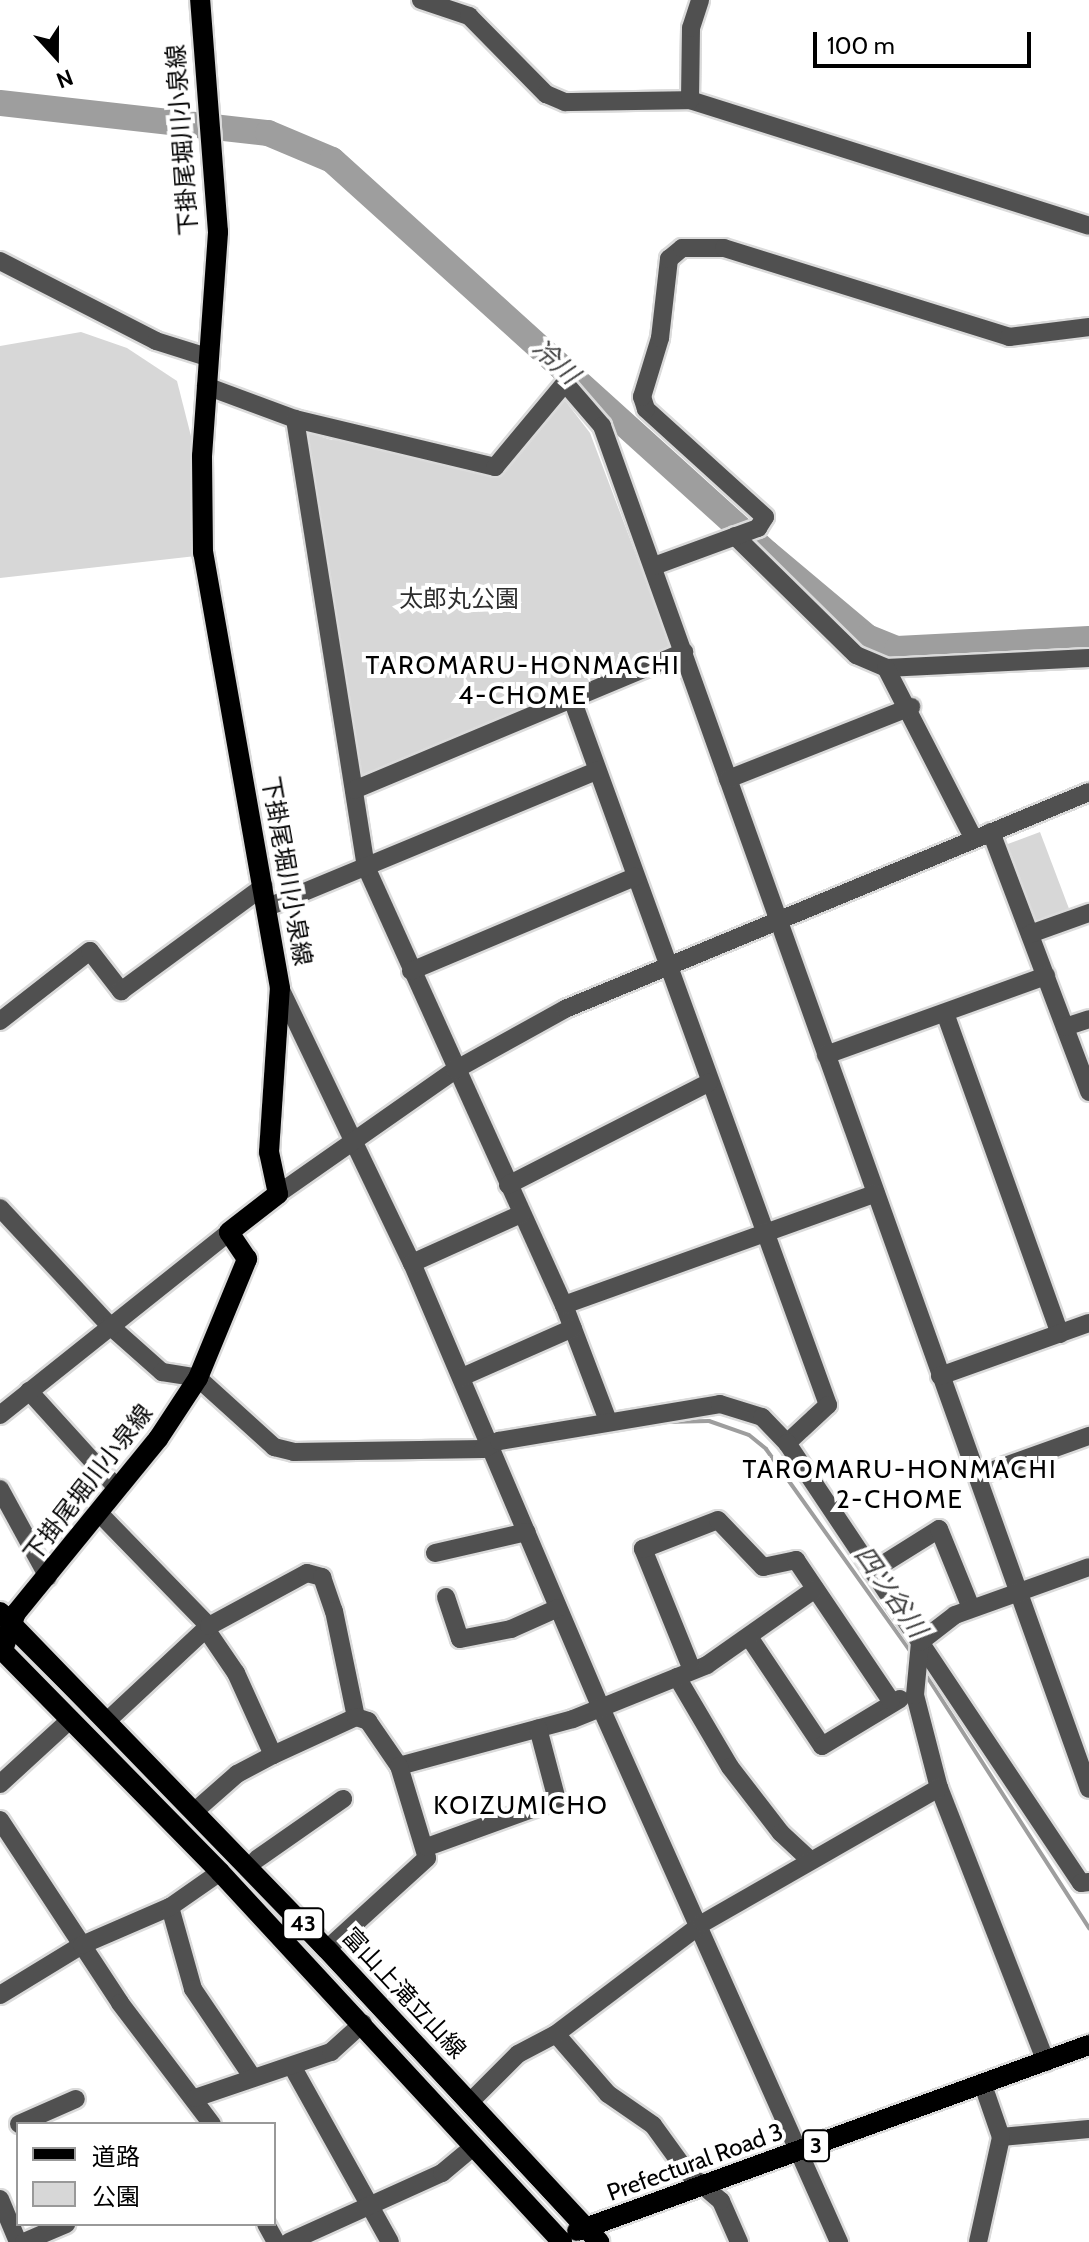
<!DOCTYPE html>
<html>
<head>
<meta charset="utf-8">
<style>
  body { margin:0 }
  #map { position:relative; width:1089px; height:2242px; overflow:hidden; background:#fff; font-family:Cabin,"Noto Sans JP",sans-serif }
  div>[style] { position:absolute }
  .green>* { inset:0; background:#d7d7d7 }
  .stream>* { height:4px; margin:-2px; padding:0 2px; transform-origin:2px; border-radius:2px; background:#9e9e9e }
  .river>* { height:26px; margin:-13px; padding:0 13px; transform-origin:13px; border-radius:13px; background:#9e9e9e }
  .roads { filter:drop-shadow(2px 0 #dbdbdb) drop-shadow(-2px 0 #dbdbdb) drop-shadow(0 2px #dbdbdb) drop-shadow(0 -2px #dbdbdb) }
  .minor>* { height:18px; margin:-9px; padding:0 9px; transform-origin:9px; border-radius:9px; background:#505050 }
  .major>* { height:20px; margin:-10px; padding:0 10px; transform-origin:10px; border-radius:10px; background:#000 }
  .tram>* { height:2px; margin:-1px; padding:0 1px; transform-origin:1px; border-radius:1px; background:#000 }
  span { translate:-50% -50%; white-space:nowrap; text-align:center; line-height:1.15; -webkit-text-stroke:8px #fff; paint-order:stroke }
  .shield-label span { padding:2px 6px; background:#fff; border:2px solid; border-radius:6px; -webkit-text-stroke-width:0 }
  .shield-label { font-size:22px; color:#000; font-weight:700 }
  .street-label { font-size:24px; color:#000 }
  .park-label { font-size:24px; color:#2e2e2e }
  .water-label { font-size:26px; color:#3f3f3f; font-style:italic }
  .neighbourhood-label { font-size:26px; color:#000; letter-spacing:2px }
  .legend { position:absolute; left:16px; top:2122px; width:260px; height:104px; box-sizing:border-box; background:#fff; border:2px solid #999; margin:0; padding:10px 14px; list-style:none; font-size:24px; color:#000 }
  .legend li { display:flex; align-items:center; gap:16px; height:40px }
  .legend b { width:40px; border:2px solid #999 }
  .north { position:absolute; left:16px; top:16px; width:80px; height:80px; -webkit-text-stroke:6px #fff; paint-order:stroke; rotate:159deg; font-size:22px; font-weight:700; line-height:32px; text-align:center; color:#000 }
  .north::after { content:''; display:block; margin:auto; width:28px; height:36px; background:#000; clip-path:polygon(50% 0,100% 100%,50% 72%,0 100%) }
  .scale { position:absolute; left:813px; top:32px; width:218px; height:36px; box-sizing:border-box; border:4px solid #000; border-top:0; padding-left:10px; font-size:24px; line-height:28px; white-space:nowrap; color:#000; -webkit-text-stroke:6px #fff; paint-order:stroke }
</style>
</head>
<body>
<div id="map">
  <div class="green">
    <i style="clip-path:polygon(81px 332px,127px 348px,177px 381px,193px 444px,196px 556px,0 578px,0 346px)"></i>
    <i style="clip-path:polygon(564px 399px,590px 433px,671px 647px,364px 780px,357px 777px,300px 439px,306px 432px,332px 440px,377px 441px,499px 476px)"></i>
    <i style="clip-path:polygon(1040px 832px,1071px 914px,1036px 927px,1005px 845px)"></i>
  </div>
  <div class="stream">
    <i style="left:580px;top:1436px;width:86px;rotate:-9.4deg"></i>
    <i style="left:665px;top:1422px;width:44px;rotate:-1.3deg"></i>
    <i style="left:709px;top:1421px;width:42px;rotate:19.3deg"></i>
    <i style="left:749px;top:1435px;width:22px;rotate:39deg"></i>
    <i style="left:766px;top:1449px;width:252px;rotate:54.5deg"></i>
    <i style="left:924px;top:1672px;width:305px;rotate:57.2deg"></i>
  </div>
  <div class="river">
    <i style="left:0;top:103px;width:270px;rotate:6.4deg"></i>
    <i style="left:268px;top:133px;width:69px;rotate:22.9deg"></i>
    <i style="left:332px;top:160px;width:586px;rotate:42.1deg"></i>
    <i style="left:767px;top:553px;width:131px;rotate:40deg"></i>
    <i style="left:867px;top:637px;width:32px;rotate:22deg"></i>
    <i style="left:897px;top:649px;width:192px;rotate:-3deg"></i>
  </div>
  <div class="roads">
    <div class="minor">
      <i style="left:421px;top:0;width:51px;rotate:18.4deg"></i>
      <i style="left:469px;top:16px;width:110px;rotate:45.4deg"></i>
      <i style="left:546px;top:94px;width:21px;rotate:23deg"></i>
      <i style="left:565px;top:102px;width:125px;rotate:-0.9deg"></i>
      <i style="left:690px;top:100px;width:418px;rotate:17.5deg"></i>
      <i style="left:690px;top:100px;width:72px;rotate:-89.2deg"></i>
      <i style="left:691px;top:28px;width:29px;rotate:-72deg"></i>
      <i style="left:0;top:261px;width:175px;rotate:27.1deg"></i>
      <i style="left:156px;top:341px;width:53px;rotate:17.4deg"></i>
      <i style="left:206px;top:386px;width:95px;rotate:20.3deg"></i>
      <i style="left:295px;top:419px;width:206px;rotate:13.5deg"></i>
      <i style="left:495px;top:467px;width:109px;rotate:-50.2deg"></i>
      <i style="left:565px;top:383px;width:57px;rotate:49.3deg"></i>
      <i style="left:602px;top:426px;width:1447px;rotate:70.34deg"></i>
      <i style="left:295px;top:419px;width:454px;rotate:81deg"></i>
      <i style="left:366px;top:867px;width:481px;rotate:65.7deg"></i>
      <i style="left:564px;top:1305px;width:124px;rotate:69.2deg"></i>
      <i style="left:735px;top:536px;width:170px;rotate:44.5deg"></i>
      <i style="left:856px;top:655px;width:33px;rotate:23deg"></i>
      <i style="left:886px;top:668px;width:203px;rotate:-2.8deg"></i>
      <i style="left:654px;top:566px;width:111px;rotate:-20.1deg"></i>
      <i style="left:758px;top:528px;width:13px;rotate:-58deg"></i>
      <i style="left:765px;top:517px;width:161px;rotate:-137.8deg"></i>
      <i style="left:646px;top:409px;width:13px;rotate:-108deg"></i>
      <i style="left:642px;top:397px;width:62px;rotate:-73deg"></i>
      <i style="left:660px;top:338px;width:80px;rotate:-83.5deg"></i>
      <i style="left:669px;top:259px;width:17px;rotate:-40deg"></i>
      <i style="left:682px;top:248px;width:42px"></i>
      <i style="left:724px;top:248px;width:299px;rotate:17.3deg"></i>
      <i style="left:1009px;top:337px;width:81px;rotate:-7.1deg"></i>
      <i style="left:886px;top:668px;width:192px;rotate:62.8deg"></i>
      <i style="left:572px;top:699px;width:751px;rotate:70.07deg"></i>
      <i style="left:828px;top:1405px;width:56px;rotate:137.2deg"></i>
      <i style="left:728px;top:779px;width:197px;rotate:-21.5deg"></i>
      <i style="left:354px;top:790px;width:358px;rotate:-22.7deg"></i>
      <i style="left:991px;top:832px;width:278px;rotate:69.3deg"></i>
      <i style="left:268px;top:907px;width:356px;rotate:-22.5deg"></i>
      <i style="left:1030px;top:934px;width:63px;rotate:-19.6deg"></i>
      <i style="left:411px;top:971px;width:243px;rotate:-22.8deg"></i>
      <i style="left:280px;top:988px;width:305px;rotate:64.4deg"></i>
      <i style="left:412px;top:1263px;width:483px;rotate:67deg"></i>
      <i style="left:601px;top:1708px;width:585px;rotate:65.98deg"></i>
      <i style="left:945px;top:1013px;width:341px;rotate:70.3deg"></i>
      <i style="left:0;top:1021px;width:114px;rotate:-37.9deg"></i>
      <i style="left:90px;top:951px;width:51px;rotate:52.2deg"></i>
      <i style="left:121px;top:991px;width:177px;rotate:-36.3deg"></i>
      <i style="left:1065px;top:1027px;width:25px;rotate:-18deg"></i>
      <i style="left:826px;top:1055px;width:234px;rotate:-19.8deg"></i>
      <i style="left:508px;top:1185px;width:225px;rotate:-27deg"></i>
      <i style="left:278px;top:1194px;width:216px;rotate:-35deg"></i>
      <i style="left:455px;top:1070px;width:126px;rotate:-29deg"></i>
      <i style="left:565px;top:1009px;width:567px;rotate:-22.5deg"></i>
      <i style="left:0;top:1208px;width:160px;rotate:47deg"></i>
      <i style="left:109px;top:1325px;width:71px;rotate:41.6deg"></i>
      <i style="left:162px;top:1372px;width:36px;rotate:9deg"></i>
      <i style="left:198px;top:1378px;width:103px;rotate:42.2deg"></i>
      <i style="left:274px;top:1447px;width:21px;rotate:14deg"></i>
      <i style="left:294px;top:1452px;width:189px;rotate:-0.9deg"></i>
      <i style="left:483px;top:1449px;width:18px;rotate:-27deg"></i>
      <i style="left:499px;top:1441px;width:224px;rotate:-9.5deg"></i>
      <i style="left:720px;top:1404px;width:44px;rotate:17.2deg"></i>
      <i style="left:762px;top:1417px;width:36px;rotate:46deg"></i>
      <i style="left:787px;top:1443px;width:529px;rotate:56.25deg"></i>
      <i style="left:1081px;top:1883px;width:8px;rotate:-7deg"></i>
      <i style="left:412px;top:1263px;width:120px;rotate:-24.2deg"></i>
      <i style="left:564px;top:1305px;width:331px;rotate:-19.7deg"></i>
      <i style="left:940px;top:1376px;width:158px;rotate:-19.6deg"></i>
      <i style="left:462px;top:1377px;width:121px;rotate:-23.8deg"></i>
      <i style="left:29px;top:1391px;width:132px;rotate:47.8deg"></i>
      <i style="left:0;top:1415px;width:293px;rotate:-38.6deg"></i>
      <i style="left:977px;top:1476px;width:119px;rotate:-19.7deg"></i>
      <i style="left:0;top:1489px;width:100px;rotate:61.4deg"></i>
      <i style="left:99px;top:1513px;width:158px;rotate:45.8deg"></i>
      <i style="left:435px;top:1553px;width:94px;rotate:-12.9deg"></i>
      <i style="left:872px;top:1571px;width:79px;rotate:-32.1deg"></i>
      <i style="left:939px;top:1529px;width:85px;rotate:67.9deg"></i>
      <i style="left:446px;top:1597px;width:44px;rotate:71.6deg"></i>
      <i style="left:460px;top:1639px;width:52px;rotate:-11.1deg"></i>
      <i style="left:511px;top:1629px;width:51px;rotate:-24.1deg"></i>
      <i style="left:208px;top:1632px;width:50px;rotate:55.7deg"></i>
      <i style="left:236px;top:1673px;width:90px;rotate:65.7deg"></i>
      <i style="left:749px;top:1637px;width:131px;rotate:56.2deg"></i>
      <i style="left:822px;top:1746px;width:91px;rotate:-31.1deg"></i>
      <i style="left:692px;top:1670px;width:131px;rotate:-112deg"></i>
      <i style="left:643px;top:1549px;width:80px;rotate:-21.1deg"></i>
      <i style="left:718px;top:1520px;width:65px;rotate:46.2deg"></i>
      <i style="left:763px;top:1567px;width:34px;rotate:-12deg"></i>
      <i style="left:796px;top:1560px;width:170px;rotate:56deg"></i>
      <i style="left:677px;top:1677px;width:104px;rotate:59.5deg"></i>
      <i style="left:730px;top:1767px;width:83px;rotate:52.3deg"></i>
      <i style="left:781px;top:1833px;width:38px;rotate:43deg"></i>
      <i style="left:107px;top:1721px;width:139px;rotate:-43deg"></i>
      <i style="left:209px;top:1626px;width:111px;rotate:-28.4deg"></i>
      <i style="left:307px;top:1573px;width:16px;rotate:15deg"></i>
      <i style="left:322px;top:1577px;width:36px;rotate:71deg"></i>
      <i style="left:334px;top:1611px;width:108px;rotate:78.3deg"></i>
      <i style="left:399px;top:1766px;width:180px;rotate:-15.1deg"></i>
      <i style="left:573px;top:1719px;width:144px;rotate:-21.9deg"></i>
      <i style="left:707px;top:1665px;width:132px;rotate:-35.1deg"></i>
      <i style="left:0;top:1784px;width:96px;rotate:-42.5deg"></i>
      <i style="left:195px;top:1811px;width:56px;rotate:-41.4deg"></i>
      <i style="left:237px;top:1774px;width:41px;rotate:-27.8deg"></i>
      <i style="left:273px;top:1755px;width:91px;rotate:-24.6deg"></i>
      <i style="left:356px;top:1717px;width:13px;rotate:18deg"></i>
      <i style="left:368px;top:1721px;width:55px;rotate:55.4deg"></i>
      <i style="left:399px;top:1766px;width:96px;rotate:73.1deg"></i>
      <i style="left:427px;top:1858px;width:135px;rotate:137.7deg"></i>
      <i style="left:0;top:1820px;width:219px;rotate:56.7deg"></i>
      <i style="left:120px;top:2003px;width:152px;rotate:52.8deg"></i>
      <i style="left:427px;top:1847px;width:138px;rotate:-19.9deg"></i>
      <i style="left:557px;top:1800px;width:74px;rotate:-104.8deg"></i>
      <i style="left:257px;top:1859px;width:105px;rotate:-34.9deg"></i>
      <i style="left:170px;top:1907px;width:85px;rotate:74.3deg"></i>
      <i style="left:193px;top:1989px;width:107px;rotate:56deg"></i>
      <i style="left:0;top:1995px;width:96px;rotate:-31.4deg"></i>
      <i style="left:82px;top:1945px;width:96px;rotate:-23.4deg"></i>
      <i style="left:170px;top:1907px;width:61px;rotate:-35deg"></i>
      <i style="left:1046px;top:2062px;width:294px;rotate:-111.3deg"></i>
      <i style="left:939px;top:1788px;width:96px;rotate:-104.5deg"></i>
      <i style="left:915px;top:1695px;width:53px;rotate:-84.6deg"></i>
      <i style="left:920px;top:1642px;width:44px;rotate:-37.6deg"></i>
      <i style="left:955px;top:1615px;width:142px;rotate:-19.7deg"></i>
      <i style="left:292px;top:2066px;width:201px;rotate:60.9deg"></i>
      <i style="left:195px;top:2098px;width:144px;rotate:-18.7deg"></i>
      <i style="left:331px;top:2052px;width:43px;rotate:-42.2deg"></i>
      <i style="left:470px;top:2102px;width:68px;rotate:-45deg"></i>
      <i style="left:518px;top:2054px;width:43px;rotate:-27.8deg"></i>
      <i style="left:19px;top:2124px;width:62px;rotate:-23.7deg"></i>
      <i style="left:1001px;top:2137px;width:88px;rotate:-5.2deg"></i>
      <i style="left:0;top:2199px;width:47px;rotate:67.3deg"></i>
      <i style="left:266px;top:2224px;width:21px;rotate:61deg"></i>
      <i style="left:24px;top:2242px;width:46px;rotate:-23.2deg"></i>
      <i style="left:289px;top:2242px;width:168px;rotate:-24.3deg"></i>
      <i style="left:442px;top:2173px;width:40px;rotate:-40deg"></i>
      <i style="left:739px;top:2242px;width:45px;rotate:-113.7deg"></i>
      <i style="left:721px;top:2201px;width:45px;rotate:-139.5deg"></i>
      <i style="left:687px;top:2172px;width:58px;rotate:-125.9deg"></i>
      <i style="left:653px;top:2125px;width:55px;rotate:-145.4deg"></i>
      <i style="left:608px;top:2094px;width:79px;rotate:-130.9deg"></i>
      <i style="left:556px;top:2034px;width:184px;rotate:-37.1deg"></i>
      <i style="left:703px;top:1923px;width:272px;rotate:-29.8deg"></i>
      <i style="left:978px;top:2242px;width:107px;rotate:-77.6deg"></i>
      <i style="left:1001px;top:2137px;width:55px;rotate:-109.1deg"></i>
    </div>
    <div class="major">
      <i style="left:0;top:1612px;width:470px;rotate:45.9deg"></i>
      <i style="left:327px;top:1949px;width:400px;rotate:47.1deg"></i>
      <i style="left:0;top:1648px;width:314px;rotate:45.5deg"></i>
      <i style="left:220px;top:1872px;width:504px;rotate:47.25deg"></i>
      <i style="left:3px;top:1650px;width:39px;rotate:-71deg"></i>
      <i style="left:16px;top:1613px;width:225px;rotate:-50.8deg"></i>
      <i style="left:158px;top:1439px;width:73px;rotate:-56.7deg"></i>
      <i style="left:198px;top:1378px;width:129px;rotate:-67.6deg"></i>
      <i style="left:247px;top:1259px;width:32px;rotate:-124deg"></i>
      <i style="left:229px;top:1232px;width:62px;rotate:-37.8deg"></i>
      <i style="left:278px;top:1194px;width:43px;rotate:-102.1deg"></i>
      <i style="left:269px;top:1152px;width:164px;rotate:-86.2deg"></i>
      <i style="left:280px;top:988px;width:442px;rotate:-100deg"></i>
      <i style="left:203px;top:553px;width:97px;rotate:-90.6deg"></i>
      <i style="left:202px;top:456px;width:225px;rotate:-85.9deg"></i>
      <i style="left:218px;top:232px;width:233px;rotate:-94.4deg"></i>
      <i style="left:577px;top:2231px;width:545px;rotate:-19.97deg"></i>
    </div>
  </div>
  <div class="tram">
    <i style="left:0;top:1627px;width:303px;rotate:45deg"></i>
    <i style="left:214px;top:1841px;width:548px;rotate:47.07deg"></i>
  </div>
  <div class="shield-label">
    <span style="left:303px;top:1924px">43</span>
    <span style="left:816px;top:2146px">3</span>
  </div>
  <div class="street-label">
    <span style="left:182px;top:140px;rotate:-94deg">下掛尾堀川小泉線</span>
    <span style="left:287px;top:871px;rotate:80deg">下掛尾堀川小泉線</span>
    <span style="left:88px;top:1483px;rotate:-52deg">下掛尾堀川小泉線</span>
    <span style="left:404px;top:1993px;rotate:47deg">富山上滝立山線</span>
    <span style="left:695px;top:2162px;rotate:-20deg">Prefectural Road 3</span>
  </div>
  <div class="park-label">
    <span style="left:459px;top:599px">太郎丸公園</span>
  </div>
  <div class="water-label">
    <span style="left:555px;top:362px;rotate:42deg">冷川</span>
    <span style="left:890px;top:1592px;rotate:55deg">四ツ谷川</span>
  </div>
  <div class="neighbourhood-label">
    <span style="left:523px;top:681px">TAROMARU-HONMACHI<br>4-CHOME</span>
    <span style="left:900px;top:1485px">TAROMARU-HONMACHI<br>2-CHOME</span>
    <span style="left:521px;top:1806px">KOIZUMICHO</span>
  </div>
  <ul class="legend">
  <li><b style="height:10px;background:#000"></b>道路</li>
  <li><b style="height:22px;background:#d7d7d7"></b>公園</li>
  </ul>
  <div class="north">N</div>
  <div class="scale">100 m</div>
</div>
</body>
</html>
